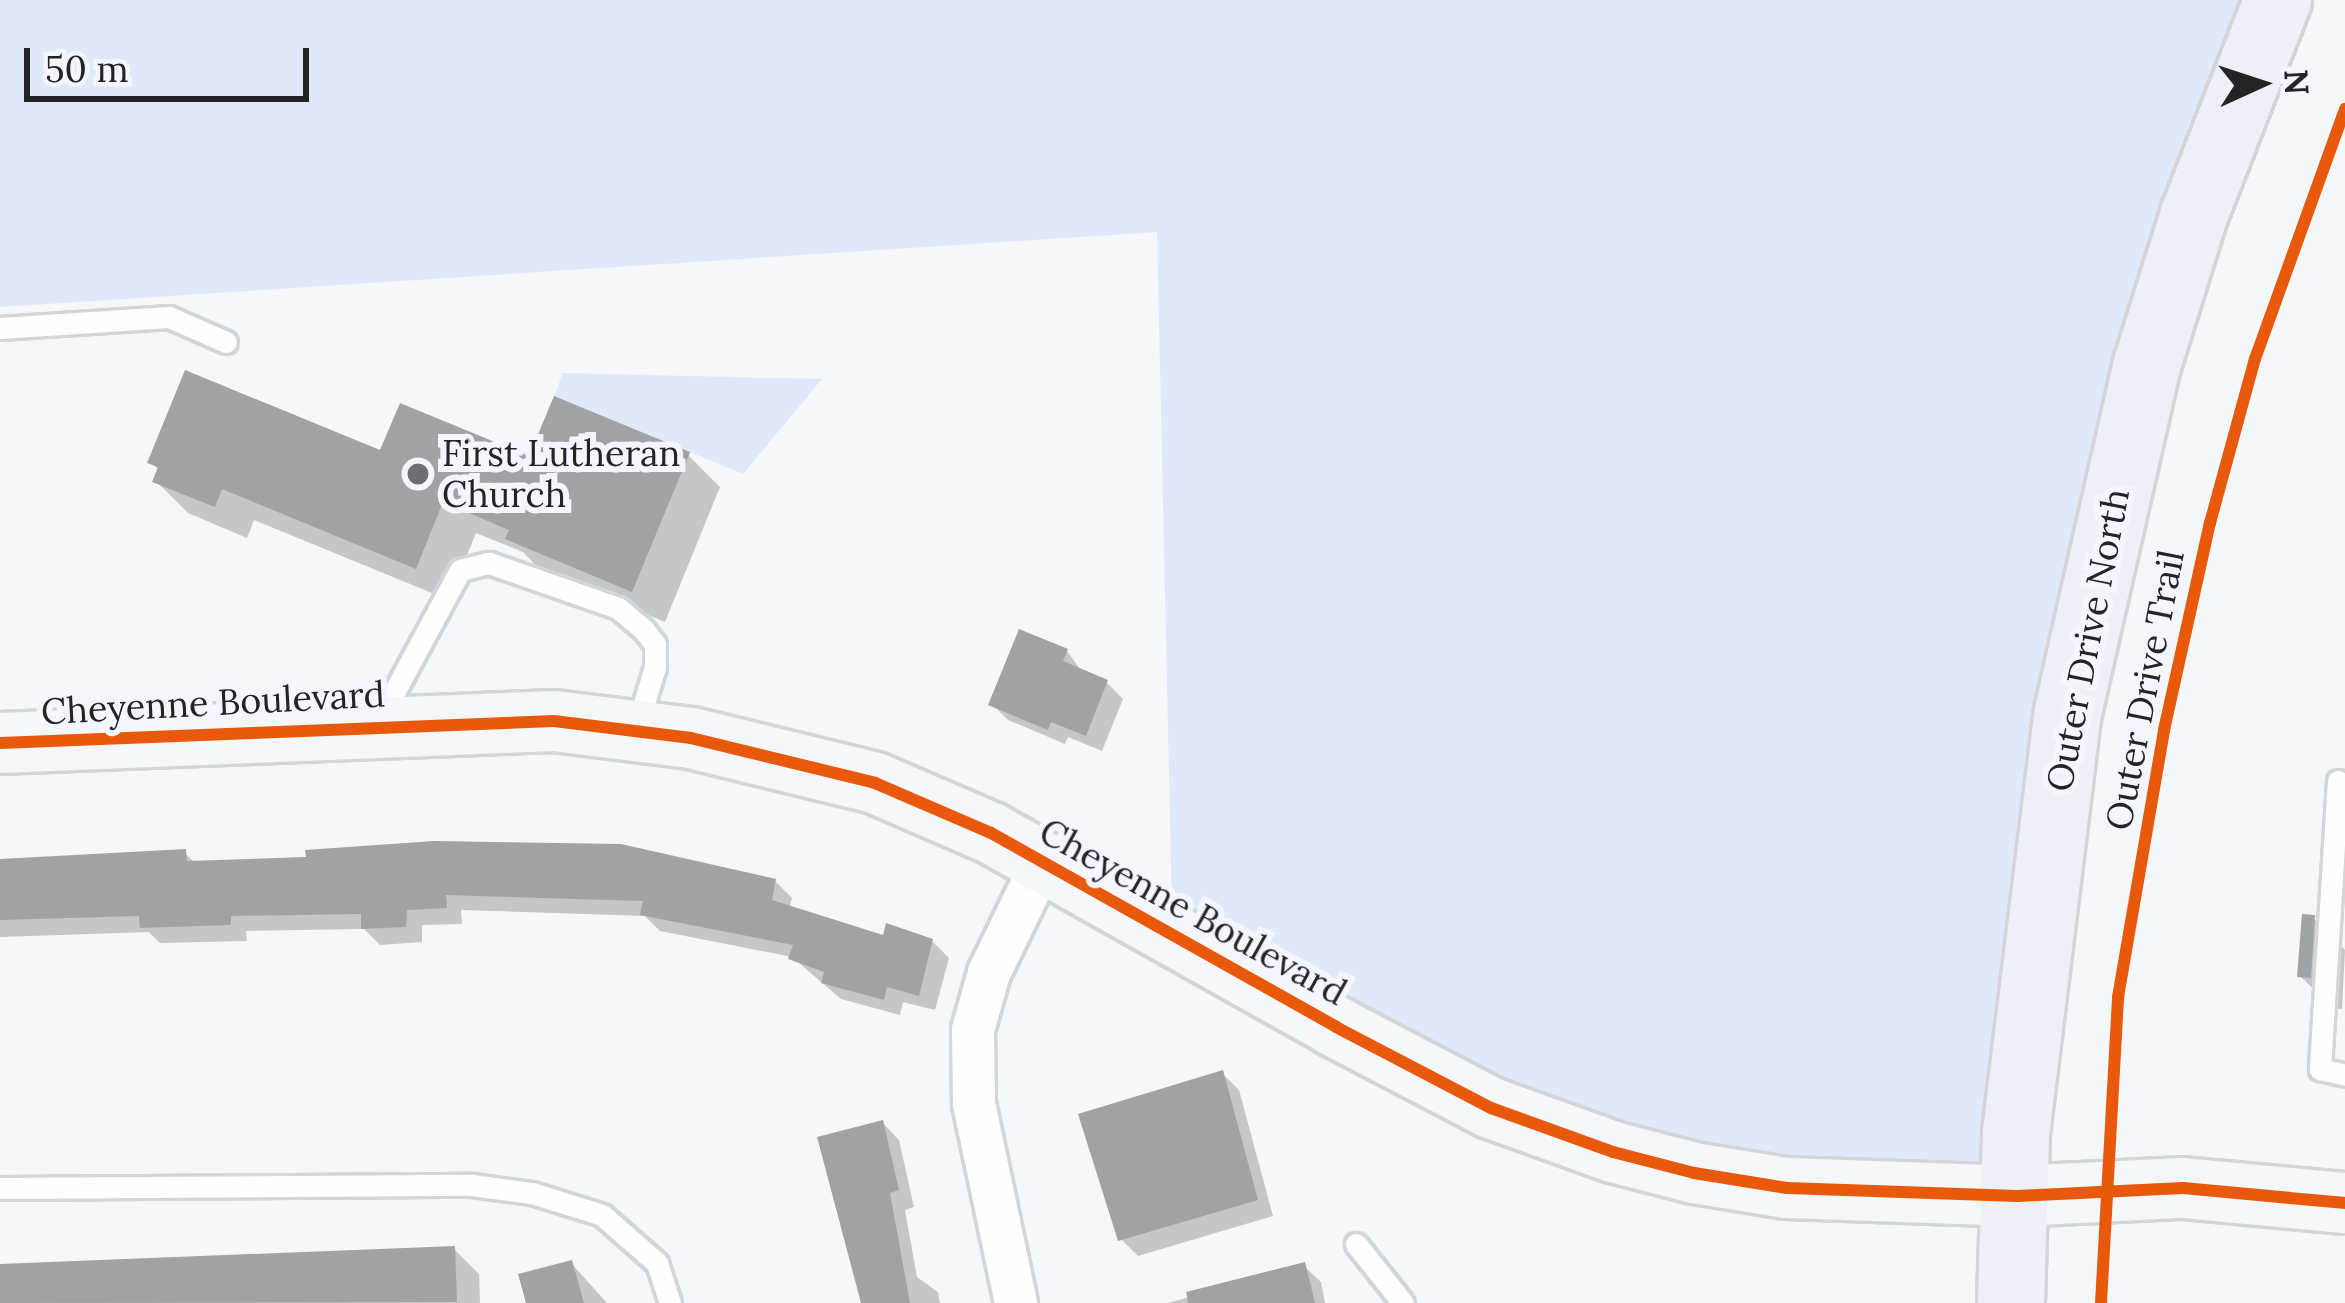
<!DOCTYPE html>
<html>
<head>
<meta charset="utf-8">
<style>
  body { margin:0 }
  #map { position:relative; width:2345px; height:1303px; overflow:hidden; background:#f5f8fb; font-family:Lora,serif }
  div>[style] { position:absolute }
  .green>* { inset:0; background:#dfe9fa }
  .shadow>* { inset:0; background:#0003 }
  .building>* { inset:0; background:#a0a2a4 }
  .roads { filter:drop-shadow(3px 0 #d3d5d8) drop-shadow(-3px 0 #d3d5d8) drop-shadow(0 3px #d3d5d8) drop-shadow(0 -3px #d3d5d8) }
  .lane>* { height:21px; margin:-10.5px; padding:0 10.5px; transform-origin:10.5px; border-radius:10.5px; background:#fefefe }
  .street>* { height:42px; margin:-21px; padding:0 21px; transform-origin:21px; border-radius:21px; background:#fefefe }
  .secondary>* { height:60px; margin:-30px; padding:0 30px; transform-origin:30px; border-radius:30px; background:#f6f7fa }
  .primary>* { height:66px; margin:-33px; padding:0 33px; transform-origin:33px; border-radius:33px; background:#edf1f7 }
  .cycleway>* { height:12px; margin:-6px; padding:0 6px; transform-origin:6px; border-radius:6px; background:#e8590c }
  .dots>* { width:33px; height:33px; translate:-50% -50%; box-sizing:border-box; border:6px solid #f3f7fd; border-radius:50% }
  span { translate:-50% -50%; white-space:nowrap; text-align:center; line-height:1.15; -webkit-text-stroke:12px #f3f7fd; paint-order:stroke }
  .poi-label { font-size:36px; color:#232426 }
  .left { translate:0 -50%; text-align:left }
  .street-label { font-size:36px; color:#232426 }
  .north { position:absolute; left:2201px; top:24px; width:120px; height:120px; -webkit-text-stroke:9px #f3f7fd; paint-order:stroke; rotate:87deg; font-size:33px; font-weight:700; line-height:48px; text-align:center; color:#232426 }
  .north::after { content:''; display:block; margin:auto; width:42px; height:54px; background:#232426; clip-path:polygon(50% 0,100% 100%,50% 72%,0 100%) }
  .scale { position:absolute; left:24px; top:48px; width:285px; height:54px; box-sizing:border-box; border:6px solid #232426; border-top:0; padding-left:15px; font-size:36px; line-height:42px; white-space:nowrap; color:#232426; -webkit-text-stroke:9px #f3f7fd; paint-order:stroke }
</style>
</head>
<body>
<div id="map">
  <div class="green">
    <i style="clip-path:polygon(0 0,2278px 0,2175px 252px,2004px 1182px,1794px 1171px,1645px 1140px,1480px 1082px,1172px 911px,1157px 232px,0 307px)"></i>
    <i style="clip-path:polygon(563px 373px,822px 379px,743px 474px,554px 396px)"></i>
  </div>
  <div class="shadow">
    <i style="clip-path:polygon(382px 454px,531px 460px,688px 455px,720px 487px,665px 622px,541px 571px,523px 552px,476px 533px,449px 600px,254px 520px,247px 538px,188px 513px,156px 481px,160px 471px,151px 462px)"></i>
    <i style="clip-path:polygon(1067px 651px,1082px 672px,1107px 683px,1123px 699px,1102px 751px,1068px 737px,1065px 744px,1008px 720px,992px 704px)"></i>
    <i style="clip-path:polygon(184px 852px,196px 864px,775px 881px,792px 898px,789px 909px,885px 939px,932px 941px,949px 958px,935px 1010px,903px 1002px,900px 1015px,841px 999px,792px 957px,660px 931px,645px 916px,461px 910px,462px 924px,422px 925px,422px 942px,380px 945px,364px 929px,246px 931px,247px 941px,160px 943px,149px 932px,0 937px,0 862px)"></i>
    <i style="clip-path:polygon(2313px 918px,2345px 950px,2342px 1009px,2333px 1008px,2300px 976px)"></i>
    <i style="clip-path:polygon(1222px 1073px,1239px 1090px,1273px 1216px,1138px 1256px,1121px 1239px)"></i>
    <i style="clip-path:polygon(883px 1123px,899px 1140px,914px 1207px,905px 1210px,917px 1277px,938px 1292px,940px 1303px,864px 1303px)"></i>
    <i style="clip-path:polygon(454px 1249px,479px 1274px,480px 1303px,0 1303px,0 1266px)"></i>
    <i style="clip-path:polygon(571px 1263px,607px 1303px,528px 1303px)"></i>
    <i style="clip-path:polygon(1304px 1266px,1321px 1282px,1325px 1303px,1168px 1303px)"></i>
  </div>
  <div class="building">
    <i style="clip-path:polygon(185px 370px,380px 450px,400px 403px,529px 456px,554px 396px,690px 452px,632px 592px,505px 539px,509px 530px,443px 502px,416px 569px,222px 489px,215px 507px,152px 482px,158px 467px,147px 463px)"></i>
    <i style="clip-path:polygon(1019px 629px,1068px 649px,1063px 661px,1108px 680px,1086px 736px,1051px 722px,1048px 730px,988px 705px)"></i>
    <i style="clip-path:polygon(434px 841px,621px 844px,776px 879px,772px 900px,883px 935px,886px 923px,933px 939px,919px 996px,887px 987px,884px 1000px,821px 983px,824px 972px,788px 959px,793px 945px,640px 915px,643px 901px,446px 895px,447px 908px,407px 910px,406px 927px,361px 929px,361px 914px,231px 916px,231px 925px,140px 928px,139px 916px,0 920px,0 859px,186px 849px,187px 861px,306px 857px,305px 850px)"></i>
    <i style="clip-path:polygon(2302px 914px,2315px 915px,2311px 978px,2297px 977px)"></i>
    <i style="clip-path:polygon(1223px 1070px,1258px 1200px,1118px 1241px,1078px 1114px)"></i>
    <i style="clip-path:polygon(883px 1120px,899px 1190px,890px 1193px,910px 1303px,861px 1303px,817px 1137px)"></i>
    <i style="clip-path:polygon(455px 1246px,457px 1302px,0 1303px,0 1264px)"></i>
    <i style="clip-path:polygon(572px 1260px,584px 1303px,526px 1303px,518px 1274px)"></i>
    <i style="clip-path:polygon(1305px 1262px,1315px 1303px,1188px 1303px,1186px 1292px)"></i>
  </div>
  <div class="roads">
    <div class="lane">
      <i style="left:0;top:328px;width:169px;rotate:-3.7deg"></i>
      <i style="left:169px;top:317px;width:62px;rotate:23.7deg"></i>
      <i style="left:379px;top:720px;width:170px;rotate:-61.6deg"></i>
      <i style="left:460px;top:570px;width:30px;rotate:-14deg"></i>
      <i style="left:489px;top:563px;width:137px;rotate:19.2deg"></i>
      <i style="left:618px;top:608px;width:34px;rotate:40deg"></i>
      <i style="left:644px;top:630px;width:18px;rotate:52deg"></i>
      <i style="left:655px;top:644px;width:23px;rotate:90deg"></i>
      <i style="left:655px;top:667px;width:62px;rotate:107deg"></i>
      <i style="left:2338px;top:781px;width:289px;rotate:93.6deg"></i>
      <i style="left:2320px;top:1069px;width:26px;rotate:13deg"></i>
      <i style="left:0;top:1188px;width:472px;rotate:-0.4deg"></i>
      <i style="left:472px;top:1185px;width:61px;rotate:7.6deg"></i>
      <i style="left:532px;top:1193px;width:73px;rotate:17.4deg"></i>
      <i style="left:602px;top:1215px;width:73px;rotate:41.1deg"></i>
      <i style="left:657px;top:1263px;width:42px;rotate:72deg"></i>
      <i style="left:1356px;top:1244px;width:75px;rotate:51.5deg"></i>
    </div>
    <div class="street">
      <i style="left:1016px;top:1303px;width:203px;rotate:-101.9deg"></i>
      <i style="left:974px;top:1104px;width:74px;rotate:-90.8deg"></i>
      <i style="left:973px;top:1030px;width:59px;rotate:-74.3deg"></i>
      <i style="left:989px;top:973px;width:123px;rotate:-64.1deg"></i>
    </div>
    <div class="secondary">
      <i style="left:0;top:743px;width:554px;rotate:-2.27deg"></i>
      <i style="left:554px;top:721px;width:138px;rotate:7.1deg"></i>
      <i style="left:691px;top:738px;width:189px;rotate:13.7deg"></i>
      <i style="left:875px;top:783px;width:126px;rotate:23.3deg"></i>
      <i style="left:991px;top:833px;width:396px;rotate:29.3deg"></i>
      <i style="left:1336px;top:1027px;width:175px;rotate:27.6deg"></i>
      <i style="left:1491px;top:1108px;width:130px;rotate:19.8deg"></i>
      <i style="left:1613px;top:1152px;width:84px;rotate:14.5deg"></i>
      <i style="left:1694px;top:1173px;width:94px;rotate:9.2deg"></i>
      <i style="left:1787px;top:1188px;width:230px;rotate:2deg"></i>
      <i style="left:2017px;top:1196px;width:166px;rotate:-2.8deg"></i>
      <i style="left:2183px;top:1188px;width:163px;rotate:5.3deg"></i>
    </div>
    <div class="primary">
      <i style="left:2011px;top:1303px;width:170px;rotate:-88.3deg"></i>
      <i style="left:2016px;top:1133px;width:424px;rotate:-83deg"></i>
      <i style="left:2068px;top:712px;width:356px;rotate:-77.2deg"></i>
      <i style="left:2147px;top:365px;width:157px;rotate:-72.6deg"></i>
      <i style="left:2194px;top:215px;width:231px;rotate:-68.7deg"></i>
    </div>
  </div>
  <div class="cycleway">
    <i style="left:0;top:743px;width:554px;rotate:-2.27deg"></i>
    <i style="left:554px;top:721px;width:138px;rotate:7.1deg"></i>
    <i style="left:691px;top:738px;width:189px;rotate:13.7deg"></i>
    <i style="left:875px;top:783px;width:126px;rotate:23.3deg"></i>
    <i style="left:991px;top:833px;width:396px;rotate:29.3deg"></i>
    <i style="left:1336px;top:1027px;width:175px;rotate:27.6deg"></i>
    <i style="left:1491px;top:1108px;width:130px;rotate:19.8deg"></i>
    <i style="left:1613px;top:1152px;width:84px;rotate:14.5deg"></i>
    <i style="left:1694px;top:1173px;width:94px;rotate:9.2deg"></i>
    <i style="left:1787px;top:1188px;width:230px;rotate:2deg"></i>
    <i style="left:2017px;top:1196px;width:166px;rotate:-2.8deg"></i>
    <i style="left:2183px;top:1188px;width:163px;rotate:5.3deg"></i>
    <i style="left:2101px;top:1303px;width:306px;rotate:-86.8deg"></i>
    <i style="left:2118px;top:997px;width:271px;rotate:-80.2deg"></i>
    <i style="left:2164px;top:730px;width:212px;rotate:-77.5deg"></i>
    <i style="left:2210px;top:523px;width:170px;rotate:-74.7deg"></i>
    <i style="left:2255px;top:359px;width:266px;rotate:-70.2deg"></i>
  </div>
  <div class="dots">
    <i style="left:418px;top:474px;background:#6c6e71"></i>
  </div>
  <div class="poi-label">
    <span class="left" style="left:442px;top:474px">First Lutheran<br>Church</span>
  </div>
  <div class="street-label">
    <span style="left:2088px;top:640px;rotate:-79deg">Outer Drive North</span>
    <span style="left:2145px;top:690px;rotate:-79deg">Outer Drive Trail</span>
    <span style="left:213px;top:703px;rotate:-3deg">Cheyenne Boulevard</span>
    <span style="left:1193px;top:912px;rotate:29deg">Cheyenne Boulevard</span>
  </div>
  <div class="north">N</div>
  <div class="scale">50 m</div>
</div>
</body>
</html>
